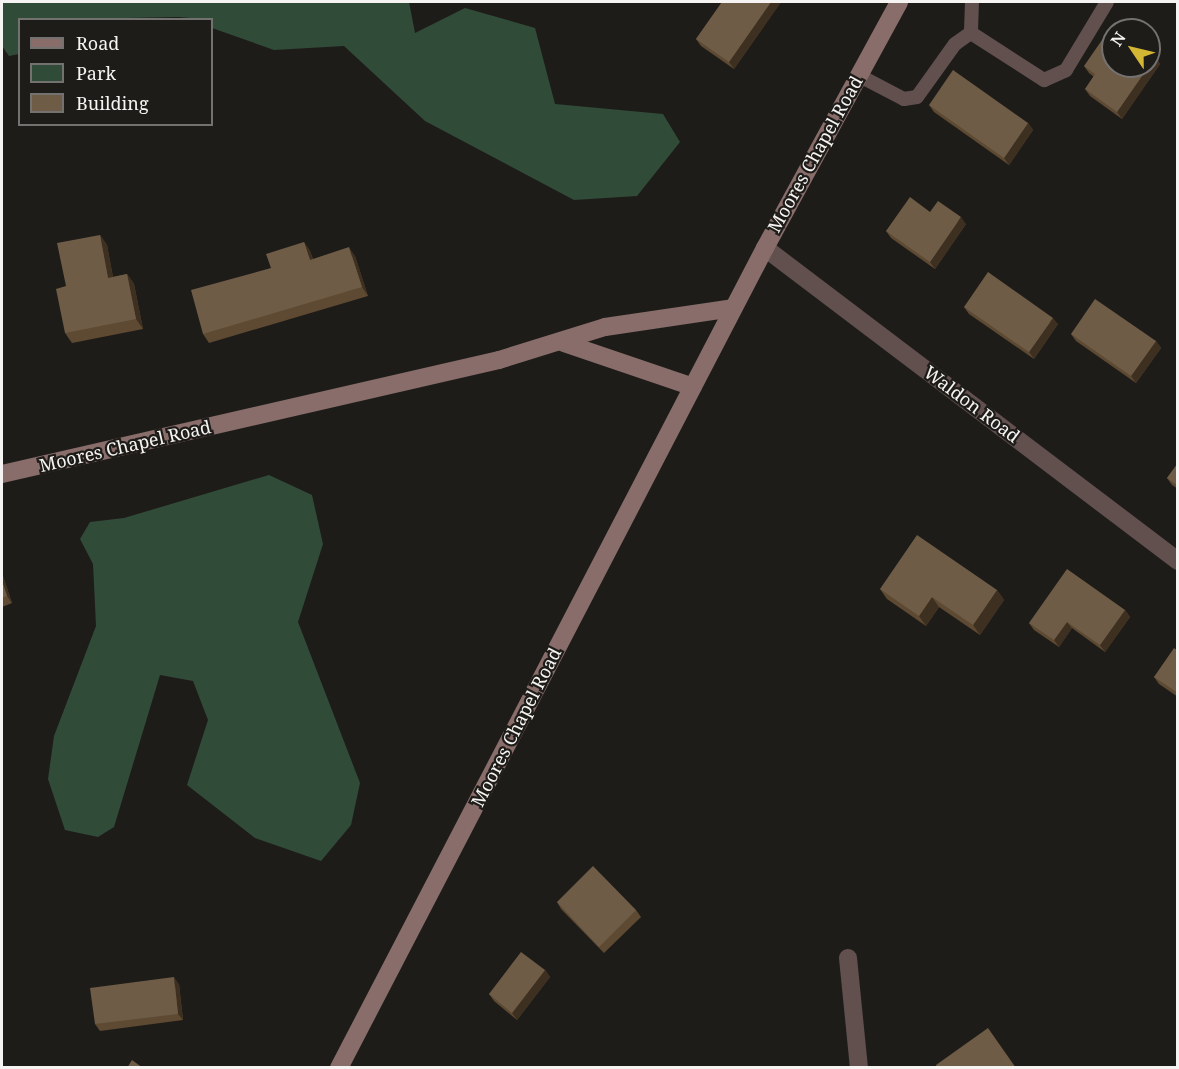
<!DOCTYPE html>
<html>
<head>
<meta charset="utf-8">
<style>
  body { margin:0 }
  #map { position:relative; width:1179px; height:1069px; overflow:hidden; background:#1e1c19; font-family:"Noto Serif",serif }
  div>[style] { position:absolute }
  .green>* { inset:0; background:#314b39 }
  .lane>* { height:14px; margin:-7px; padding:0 7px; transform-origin:7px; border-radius:7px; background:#61504e }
  .street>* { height:18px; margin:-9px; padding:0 9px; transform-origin:9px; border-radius:9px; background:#61504e }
  .secondary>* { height:18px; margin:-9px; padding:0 9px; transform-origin:9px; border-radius:9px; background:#886d6a }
  .wall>* { inset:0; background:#5e4a32 }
  .shaded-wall>* { inset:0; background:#3e3020 }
  .building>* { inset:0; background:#6f5c47 }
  span { translate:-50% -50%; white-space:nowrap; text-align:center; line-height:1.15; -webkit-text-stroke:4.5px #1e1c19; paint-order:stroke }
  .street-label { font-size:18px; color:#f6f4f2 }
  .frame { position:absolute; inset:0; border:3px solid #f6f4f2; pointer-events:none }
  .legend { position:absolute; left:18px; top:18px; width:195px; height:108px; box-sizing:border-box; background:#1e1c19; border:2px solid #747270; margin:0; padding:8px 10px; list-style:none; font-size:18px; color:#f6f4f2 }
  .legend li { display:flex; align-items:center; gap:12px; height:30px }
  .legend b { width:30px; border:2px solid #747270 }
  .north { position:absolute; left:1101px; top:18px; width:60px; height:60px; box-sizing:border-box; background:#1e1c19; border:2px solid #747270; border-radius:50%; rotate:305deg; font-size:16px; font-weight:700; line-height:24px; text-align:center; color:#f6f4f2 }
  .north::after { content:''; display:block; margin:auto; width:21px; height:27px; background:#d4b635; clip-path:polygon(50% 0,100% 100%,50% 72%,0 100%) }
</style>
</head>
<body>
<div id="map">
  <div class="green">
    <i style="clip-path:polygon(2px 2px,409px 2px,415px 33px,465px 8px,535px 28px,555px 104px,663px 114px,680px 142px,637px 196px,574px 200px,425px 121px,344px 46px,274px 50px,212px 28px,212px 20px,179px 17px,20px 20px,19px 54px,9px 56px,2px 46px)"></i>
    <i style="clip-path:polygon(269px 475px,312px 495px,323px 544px,298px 622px,360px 783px,351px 825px,321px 861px,255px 838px,187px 785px,208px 720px,193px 681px,160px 675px,114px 827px,98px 837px,65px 830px,48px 779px,54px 736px,96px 626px,93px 564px,80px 539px,90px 522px,124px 518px)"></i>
  </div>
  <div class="lane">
    <i style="left:972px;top:2px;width:31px;rotate:92deg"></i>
    <i style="left:971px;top:33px;width:87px;rotate:32.8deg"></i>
    <i style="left:1044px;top:80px;width:24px;rotate:-24deg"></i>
    <i style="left:1066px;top:70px;width:79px;rotate:-58.9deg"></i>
    <i style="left:858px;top:75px;width:52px;rotate:27.6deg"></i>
    <i style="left:904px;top:99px;width:13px;rotate:-9deg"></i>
    <i style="left:917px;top:97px;width:65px;rotate:-54.4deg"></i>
    <i style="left:955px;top:44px;width:19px;rotate:-35deg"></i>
  </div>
  <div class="street">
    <i style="left:765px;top:248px;width:518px;rotate:37.16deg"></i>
    <i style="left:848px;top:958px;width:111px;rotate:84.3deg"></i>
  </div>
  <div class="secondary">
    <i style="left:564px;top:343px;width:136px;rotate:18.8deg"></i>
    <i style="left:2px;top:474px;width:510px;rotate:-12.92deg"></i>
    <i style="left:499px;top:360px;width:111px;rotate:-17.3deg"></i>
    <i style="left:605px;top:327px;width:129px;rotate:-8.4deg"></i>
    <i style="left:339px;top:1068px;width:924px;rotate:-62.55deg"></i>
    <i style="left:765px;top:248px;width:280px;rotate:-61.4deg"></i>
  </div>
  <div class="wall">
    <i style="clip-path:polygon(722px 2px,781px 2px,734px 69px,701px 46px,696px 39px)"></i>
    <i style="clip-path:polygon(1155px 57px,1160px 64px,1122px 119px,1090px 96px,1085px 89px,1094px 77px,1089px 73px,1084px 66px)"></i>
    <i style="clip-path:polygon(929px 105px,1028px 123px,1033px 130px,1009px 165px,934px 112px)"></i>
    <i style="clip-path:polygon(930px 212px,966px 224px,935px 269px,891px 238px,886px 231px)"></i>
    <i style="clip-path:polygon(100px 235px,107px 245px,113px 277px,127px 274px,134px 284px,143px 329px,72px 343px,65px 333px,66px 286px)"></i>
    <i style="clip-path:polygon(304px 242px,310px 251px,313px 259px,355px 256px,368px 296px,209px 343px,203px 334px,271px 268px)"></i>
    <i style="clip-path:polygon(964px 307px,1058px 324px,1034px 359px,969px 314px)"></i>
    <i style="clip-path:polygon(1071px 334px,1156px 341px,1161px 348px,1136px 383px,1076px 341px)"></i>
    <i style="clip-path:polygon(1178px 463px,1178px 489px,1172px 485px,1167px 478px)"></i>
    <i style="clip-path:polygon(2px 573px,12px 603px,2px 607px)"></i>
    <i style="clip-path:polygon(880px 589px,997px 590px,1004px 600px,980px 635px,939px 607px,926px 626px,887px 599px)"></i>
    <i style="clip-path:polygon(1125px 610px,1130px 617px,1105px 652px,1072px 628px,1059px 647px,1034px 630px,1029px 623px)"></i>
    <i style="clip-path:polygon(1178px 651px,1178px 697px,1159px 684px,1154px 677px)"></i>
    <i style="clip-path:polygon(557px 902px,636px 910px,641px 917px,604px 953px,561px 909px)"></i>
    <i style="clip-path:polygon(545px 970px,550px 977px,517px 1020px,494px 1001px,489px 994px)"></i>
    <i style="clip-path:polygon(179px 984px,183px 1020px,100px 1031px,95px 1024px)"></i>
  </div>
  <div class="shaded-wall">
    <i style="clip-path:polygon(771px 2px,781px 2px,734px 69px,729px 62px)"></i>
    <i style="clip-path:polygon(1155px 57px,1160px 64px,1122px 119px,1117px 112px)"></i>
    <i style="clip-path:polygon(1028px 123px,1033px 130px,1009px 165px,1004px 158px)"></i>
    <i style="clip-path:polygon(961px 217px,966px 224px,935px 269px,930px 262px)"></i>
    <i style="clip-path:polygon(100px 235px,107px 245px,115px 288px,108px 278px)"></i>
    <i style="clip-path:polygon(304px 242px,310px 251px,316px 269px,310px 260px)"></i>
    <i style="clip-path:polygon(349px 247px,355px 256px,368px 296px,362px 287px)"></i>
    <i style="clip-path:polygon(127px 274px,134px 284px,143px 329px,136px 319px)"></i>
    <i style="clip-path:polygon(1053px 318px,1058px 324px,1034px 359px,1029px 352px)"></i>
    <i style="clip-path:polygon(1156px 341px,1161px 348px,1136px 383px,1131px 376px)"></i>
    <i style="clip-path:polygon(2px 573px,12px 603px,7px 596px,2px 581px)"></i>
    <i style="clip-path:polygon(997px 590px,1004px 600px,980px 635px,973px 625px)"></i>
    <i style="clip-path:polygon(932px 597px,939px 607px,926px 626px,919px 616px)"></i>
    <i style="clip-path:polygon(1125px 610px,1130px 617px,1105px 652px,1100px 645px)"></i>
    <i style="clip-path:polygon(1067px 622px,1072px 628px,1059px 647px,1054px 640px)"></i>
    <i style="clip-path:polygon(545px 970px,550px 977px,517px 1020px,512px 1013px)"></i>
    <i style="clip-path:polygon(174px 977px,179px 984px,183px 1020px,178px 1014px)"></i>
  </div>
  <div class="building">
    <i style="clip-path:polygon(722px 2px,771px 2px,729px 62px,696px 39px)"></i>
    <i style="clip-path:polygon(1111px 27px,1116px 30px,1113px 30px,1113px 66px,1149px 66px,1117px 112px,1085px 89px,1095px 74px,1084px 66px)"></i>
    <i style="clip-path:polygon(1149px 53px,1155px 57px,1149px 66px)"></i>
    <i style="clip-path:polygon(953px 70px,1028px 123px,1004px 158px,929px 105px)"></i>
    <i style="clip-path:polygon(910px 197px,930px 212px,938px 201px,961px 217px,930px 262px,886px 231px)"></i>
    <i style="clip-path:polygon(100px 235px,108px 278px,127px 274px,136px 319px,65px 333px,56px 289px,66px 286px,57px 243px)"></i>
    <i style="clip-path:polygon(304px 242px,310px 260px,349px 247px,362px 287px,203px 334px,191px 290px,271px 268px,266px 254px)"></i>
    <i style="clip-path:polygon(988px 272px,1053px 318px,1029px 352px,964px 307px)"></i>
    <i style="clip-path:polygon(1095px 299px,1156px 341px,1131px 376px,1071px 334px)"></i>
    <i style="clip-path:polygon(1178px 463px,1178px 486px,1167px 478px)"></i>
    <i style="clip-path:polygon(917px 535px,997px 590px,973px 625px,932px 597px,919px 616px,880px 589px)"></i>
    <i style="clip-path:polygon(1067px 569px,1125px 610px,1100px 645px,1067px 622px,1054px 640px,1029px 623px)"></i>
    <i style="clip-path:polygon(2px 581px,7px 596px,2px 598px)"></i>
    <i style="clip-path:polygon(1174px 648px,1178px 651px,1178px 693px,1154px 677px)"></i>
    <i style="clip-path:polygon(593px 866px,636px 910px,599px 947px,557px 902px)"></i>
    <i style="clip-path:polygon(521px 952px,545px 970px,512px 1013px,489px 994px)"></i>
    <i style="clip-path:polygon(174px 977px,178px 1014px,95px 1024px,90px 988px)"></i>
    <i style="clip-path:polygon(988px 1028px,1016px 1068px,937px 1068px,936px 1065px)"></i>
    <i style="clip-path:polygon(132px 1060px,143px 1068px,127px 1068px)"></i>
  </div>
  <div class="street-label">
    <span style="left:815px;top:154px;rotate:-61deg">Moores Chapel Road</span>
    <span style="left:972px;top:404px;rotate:37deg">Waldon Road</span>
    <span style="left:125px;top:446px;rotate:-13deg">Moores Chapel Road</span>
    <span style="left:516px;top:727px;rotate:-63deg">Moores Chapel Road</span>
  </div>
  <div class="frame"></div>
  <ul class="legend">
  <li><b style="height:8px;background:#886d6a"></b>Road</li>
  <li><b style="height:16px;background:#314b39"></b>Park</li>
  <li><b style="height:16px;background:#6f5c47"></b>Building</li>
  </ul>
  <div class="north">N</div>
</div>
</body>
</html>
